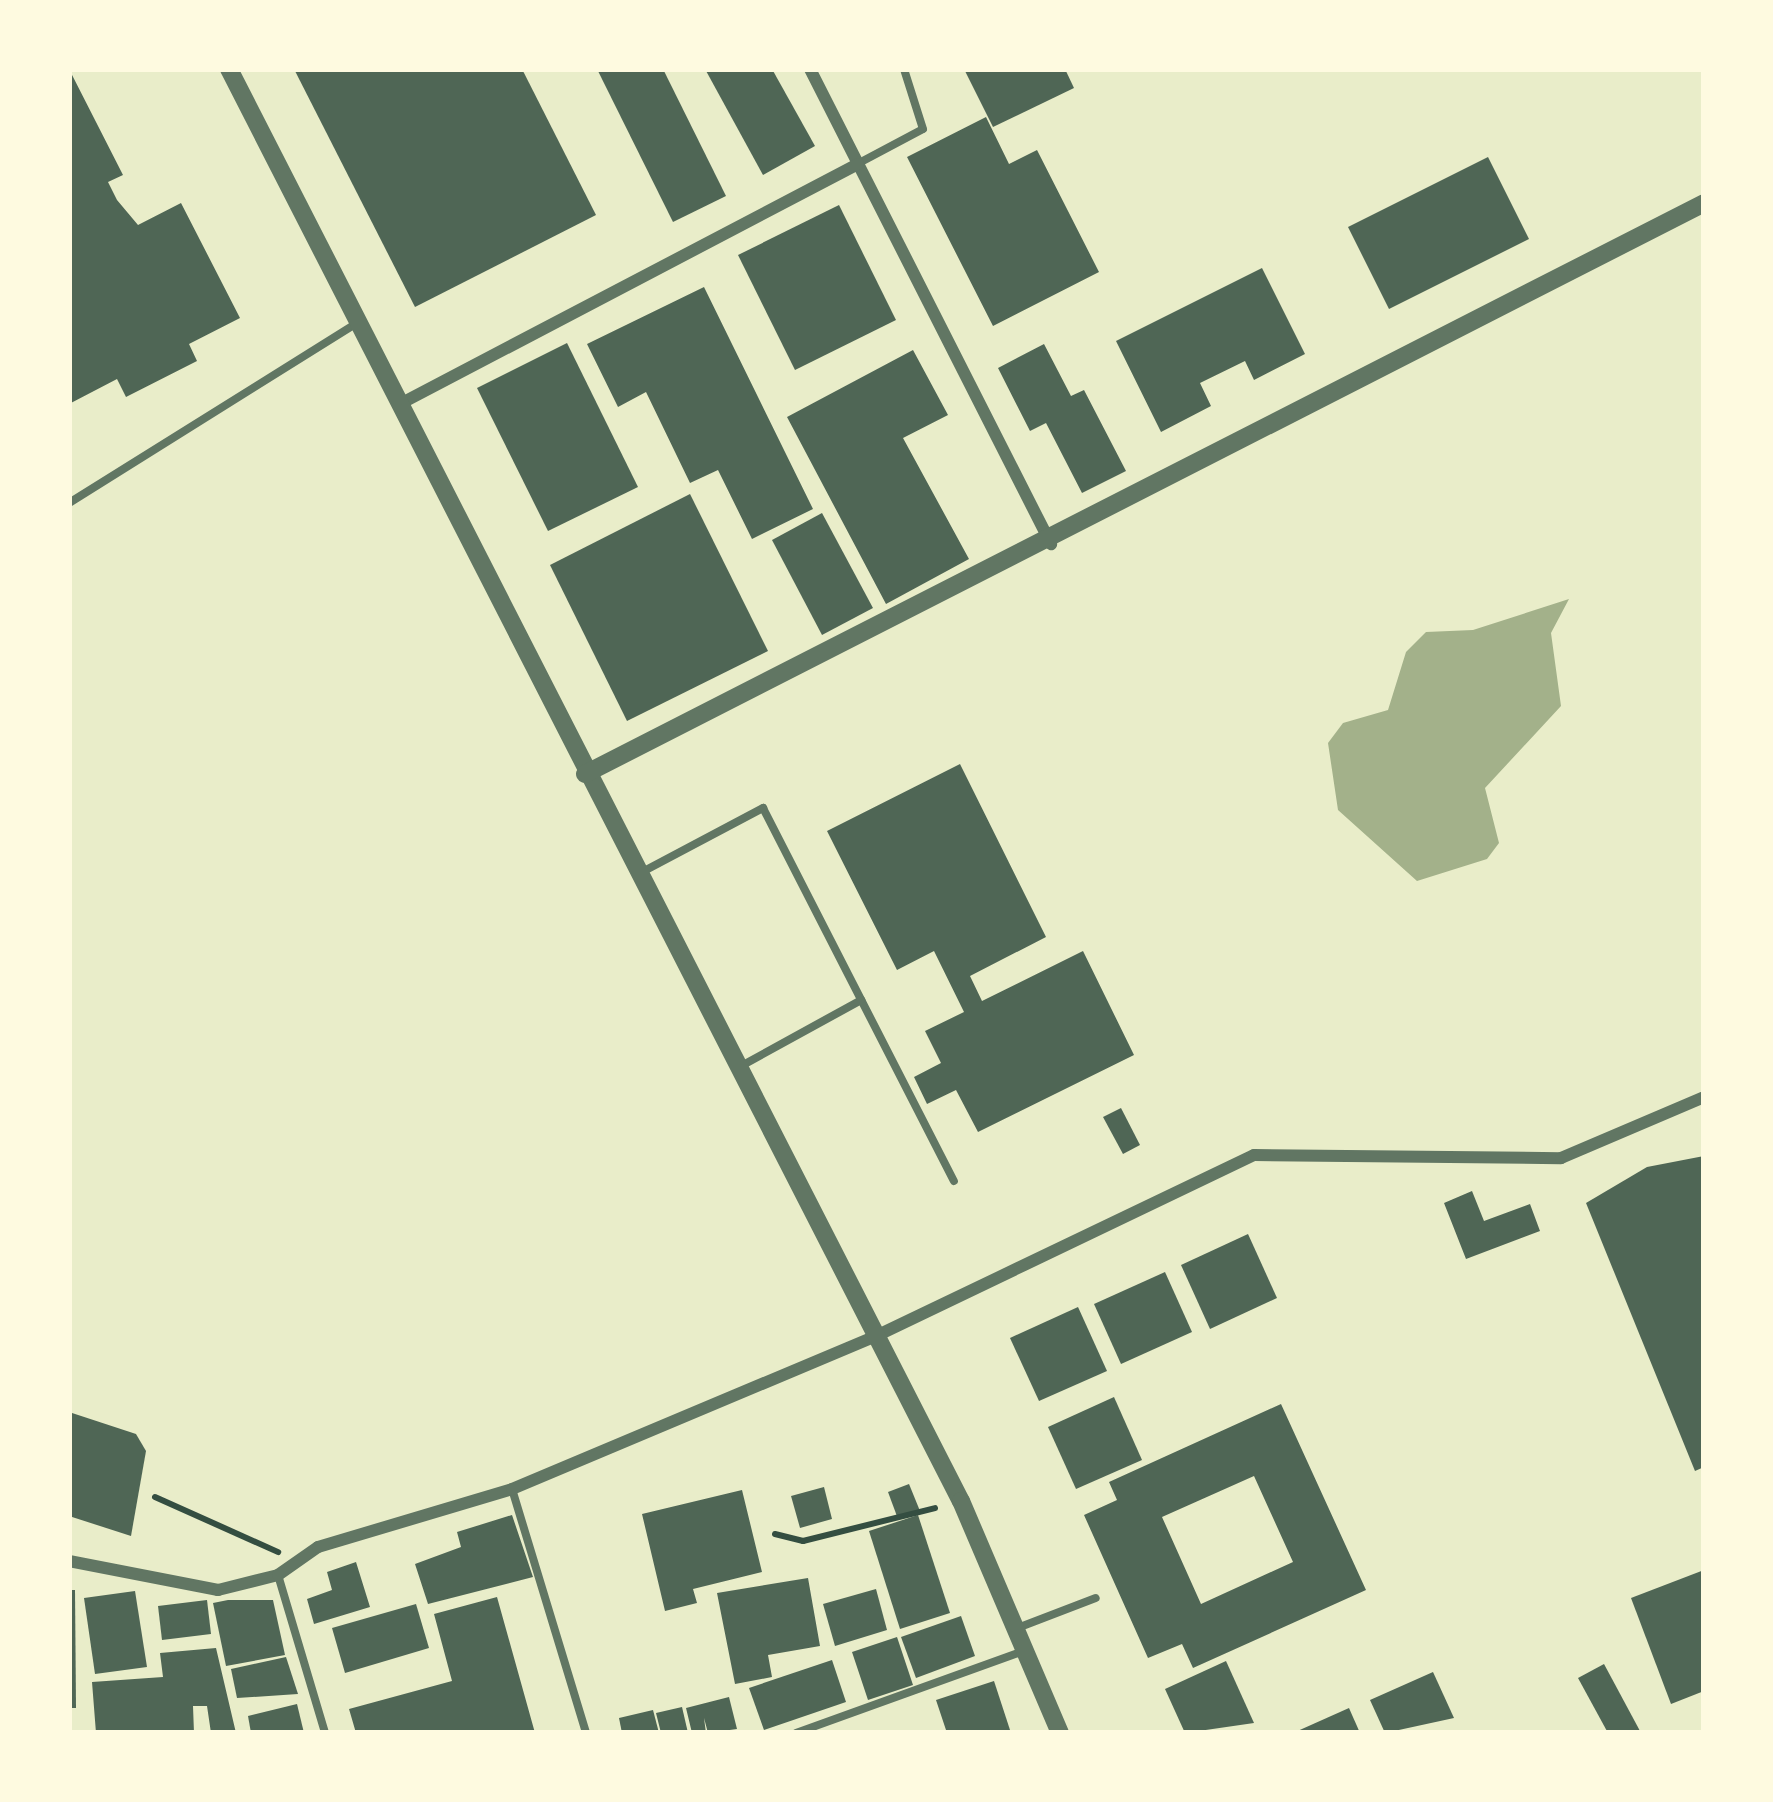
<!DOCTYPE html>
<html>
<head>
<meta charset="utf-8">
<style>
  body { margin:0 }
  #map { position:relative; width:1773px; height:1802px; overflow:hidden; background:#e9edc9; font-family:"Varela Round",sans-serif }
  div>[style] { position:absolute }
  .water>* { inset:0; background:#a3b18a }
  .building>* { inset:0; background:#4f6655 }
  .path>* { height:6px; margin:-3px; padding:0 3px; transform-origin:3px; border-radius:3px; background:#344e41 }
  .service>* { height:8px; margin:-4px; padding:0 4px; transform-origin:4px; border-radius:4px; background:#617663 }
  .minor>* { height:12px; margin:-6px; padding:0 6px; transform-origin:6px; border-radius:6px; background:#617663 }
  .tertiary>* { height:18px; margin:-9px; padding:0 9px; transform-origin:9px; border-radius:9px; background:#617663 }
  span { translate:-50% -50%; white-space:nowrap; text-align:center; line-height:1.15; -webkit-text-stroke:12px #fefae0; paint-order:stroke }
  .frame { position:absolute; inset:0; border:72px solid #fefae0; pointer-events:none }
</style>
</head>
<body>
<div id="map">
  <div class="water">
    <i style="clip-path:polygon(1569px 599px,1551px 633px,1561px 706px,1485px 788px,1499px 843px,1487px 859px,1417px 881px,1338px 810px,1328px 743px,1343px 723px,1388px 710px,1406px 652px,1426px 632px,1473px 630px)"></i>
  </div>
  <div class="building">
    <i style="clip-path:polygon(69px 69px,123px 175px,108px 182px,117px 200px,138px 225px,181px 203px,240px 318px,189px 344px,197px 361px,126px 397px,117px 379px,69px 404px)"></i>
    <i style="clip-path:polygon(294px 69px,522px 69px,596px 215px,415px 307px)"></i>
    <i style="clip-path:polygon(597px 69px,663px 69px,726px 196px,673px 222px)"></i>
    <i style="clip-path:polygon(705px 69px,772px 69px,815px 146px,763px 175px)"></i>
    <i style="clip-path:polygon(964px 69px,1065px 69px,1074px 88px,993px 127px)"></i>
    <i style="clip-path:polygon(986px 117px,1009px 164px,1037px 150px,1099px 272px,993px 326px,907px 157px)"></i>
    <i style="clip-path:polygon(1488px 157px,1529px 239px,1389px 309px,1348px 227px)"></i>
    <i style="clip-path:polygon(839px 205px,896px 320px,795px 370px,738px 255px)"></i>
    <i style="clip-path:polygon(1262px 268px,1305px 354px,1254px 380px,1245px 361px,1200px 383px,1211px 406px,1161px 432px,1116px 341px)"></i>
    <i style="clip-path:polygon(704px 287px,813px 509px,752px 539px,718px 470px,690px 483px,646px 392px,618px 407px,587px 344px)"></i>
    <i style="clip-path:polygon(567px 343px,638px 487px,548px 531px,477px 388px)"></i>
    <i style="clip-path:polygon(1044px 344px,1071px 396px,1084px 390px,1126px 471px,1082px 493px,1046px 423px,1030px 431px,998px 368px)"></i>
    <i style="clip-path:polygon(913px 350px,948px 415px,903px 438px,969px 559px,886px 604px,787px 417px)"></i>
    <i style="clip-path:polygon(690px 494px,768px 651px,627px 721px,550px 565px)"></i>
    <i style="clip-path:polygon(822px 513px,873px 608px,822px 635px,772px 540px)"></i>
    <i style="clip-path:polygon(960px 764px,1046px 937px,970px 976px,982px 1001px,1083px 951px,1134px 1055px,978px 1132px,956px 1090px,927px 1104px,914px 1077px,941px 1063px,925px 1031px,964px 1012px,934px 951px,897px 970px,827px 831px)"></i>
    <i style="clip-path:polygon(1121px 1108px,1140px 1145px,1123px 1154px,1103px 1117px)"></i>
    <i style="clip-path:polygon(1704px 1156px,1704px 1467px,1695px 1471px,1586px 1203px,1647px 1167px)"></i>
    <i style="clip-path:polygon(1472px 1191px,1484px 1221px,1530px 1204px,1540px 1231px,1466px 1259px,1444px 1203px)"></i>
    <i style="clip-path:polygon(1248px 1234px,1277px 1298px,1210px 1329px,1181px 1265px)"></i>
    <i style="clip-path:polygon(1165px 1272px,1192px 1332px,1121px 1364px,1094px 1304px)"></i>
    <i style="clip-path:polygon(1078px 1307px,1107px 1371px,1039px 1401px,1010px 1338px)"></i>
    <i style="clip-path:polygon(1114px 1397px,1142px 1460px,1076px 1489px,1048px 1427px)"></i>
    <i style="clip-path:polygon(evenodd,1281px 1404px,1366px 1590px,1193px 1668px,1182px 1644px,1148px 1658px,1084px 1515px,1117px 1500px,1109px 1482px,1281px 1404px,1254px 1476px,1293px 1562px,1201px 1604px,1162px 1517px,1254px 1476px)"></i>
    <i style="clip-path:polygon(69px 1412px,136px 1434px,146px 1451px,131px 1536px,69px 1516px)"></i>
    <i style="clip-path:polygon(909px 1484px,920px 1511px,898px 1519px,888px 1492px)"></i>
    <i style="clip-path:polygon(824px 1487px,832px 1519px,800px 1528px,791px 1496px)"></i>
    <i style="clip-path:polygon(742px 1490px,762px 1572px,693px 1589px,697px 1603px,665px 1611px,642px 1514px)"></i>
    <i style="clip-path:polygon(512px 1515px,533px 1577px,428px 1604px,415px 1564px,461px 1547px,457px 1532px)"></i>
    <i style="clip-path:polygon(918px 1515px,950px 1613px,900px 1629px,869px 1531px)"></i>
    <i style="clip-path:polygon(356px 1562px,370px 1607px,314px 1624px,307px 1599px,332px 1590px,327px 1572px)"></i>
    <i style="clip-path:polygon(1704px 1570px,1704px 1691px,1671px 1704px,1631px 1598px)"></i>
    <i style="clip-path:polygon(808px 1578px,820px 1646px,768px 1655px,772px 1677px,735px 1684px,717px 1593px)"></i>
    <i style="clip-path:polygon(876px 1589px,887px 1630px,835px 1646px,823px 1604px)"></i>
    <i style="clip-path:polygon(69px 1590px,75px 1590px,76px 1708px,69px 1708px)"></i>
    <i style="clip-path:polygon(135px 1591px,147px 1667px,95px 1674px,84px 1598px)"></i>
    <i style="clip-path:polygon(497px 1597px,535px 1733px,356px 1733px,349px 1709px,452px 1681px,434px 1614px)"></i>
    <i style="clip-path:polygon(207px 1600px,211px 1634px,162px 1640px,158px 1606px)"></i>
    <i style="clip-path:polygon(228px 1600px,273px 1600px,285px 1655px,226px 1666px,213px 1603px)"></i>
    <i style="clip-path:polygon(416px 1604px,429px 1648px,345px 1673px,332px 1628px)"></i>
    <i style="clip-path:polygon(961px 1616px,975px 1656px,916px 1678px,901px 1637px)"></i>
    <i style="clip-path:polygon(897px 1637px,913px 1685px,868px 1700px,852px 1652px)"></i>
    <i style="clip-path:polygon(216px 1648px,236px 1733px,211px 1733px,207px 1706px,193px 1706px,194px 1733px,96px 1733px,92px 1682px,163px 1677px,160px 1653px)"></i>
    <i style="clip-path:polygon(286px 1657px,298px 1694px,237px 1698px,231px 1669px)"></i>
    <i style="clip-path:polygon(832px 1660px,846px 1702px,764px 1730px,749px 1688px)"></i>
    <i style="clip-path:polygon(1226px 1661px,1254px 1723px,1185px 1733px,1165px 1689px)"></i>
    <i style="clip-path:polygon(1604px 1664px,1640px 1731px,1635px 1733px,1608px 1733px,1578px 1678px)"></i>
    <i style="clip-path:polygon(1433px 1672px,1454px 1718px,1385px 1733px,1370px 1700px)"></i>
    <i style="clip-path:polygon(994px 1681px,1011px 1733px,947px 1733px,936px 1700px)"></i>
    <i style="clip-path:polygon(729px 1697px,737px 1729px,708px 1733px,704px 1718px,706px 1733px,692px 1733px,686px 1708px)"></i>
    <i style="clip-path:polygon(297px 1704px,304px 1733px,251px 1733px,248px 1716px)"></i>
    <i style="clip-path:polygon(682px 1707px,688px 1733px,661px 1733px,656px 1713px)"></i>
    <i style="clip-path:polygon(1349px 1708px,1360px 1733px,1293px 1733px)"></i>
    <i style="clip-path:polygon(653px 1710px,659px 1733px,622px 1733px,619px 1718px)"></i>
  </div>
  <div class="path">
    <i style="left:155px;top:1497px;width:135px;rotate:24.1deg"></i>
    <i style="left:775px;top:1534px;width:29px;rotate:14deg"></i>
    <i style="left:803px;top:1541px;width:136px;rotate:-14deg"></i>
  </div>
  <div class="service">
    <i style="left:859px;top:163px;width:72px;rotate:-28deg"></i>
    <i style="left:923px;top:129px;width:63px;rotate:-107.6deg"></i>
    <i style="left:69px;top:503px;width:337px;rotate:-32deg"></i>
    <i style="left:644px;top:871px;width:135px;rotate:-27.9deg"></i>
    <i style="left:763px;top:808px;width:419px;rotate:62.9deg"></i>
    <i style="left:743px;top:1065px;width:135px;rotate:-28.8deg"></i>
    <i style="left:512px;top:1489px;width:255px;rotate:73.1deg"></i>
    <i style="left:278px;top:1575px;width:165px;rotate:73.4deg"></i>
    <i style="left:1020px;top:1627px;width:81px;rotate:-20.9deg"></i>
    <i style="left:796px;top:1733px;width:245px;rotate:-19.8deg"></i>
  </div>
  <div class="minor">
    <i style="left:810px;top:69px;width:533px;rotate:63.1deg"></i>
    <i style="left:398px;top:405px;width:519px;rotate:-27.65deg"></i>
    <i style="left:69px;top:1561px;width:152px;rotate:11deg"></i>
    <i style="left:218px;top:1590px;width:62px;rotate:-14deg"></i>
    <i style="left:278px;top:1575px;width:49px;rotate:-35deg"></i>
    <i style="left:318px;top:1547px;width:202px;rotate:-16.6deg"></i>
    <i style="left:512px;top:1489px;width:393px;rotate:-22.8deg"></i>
    <i style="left:874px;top:1337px;width:421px;rotate:-25.6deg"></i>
    <i style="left:1254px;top:1155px;width:307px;rotate:0.6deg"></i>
    <i style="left:1561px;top:1158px;width:155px;rotate:-23.1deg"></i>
  </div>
  <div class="tertiary">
    <i style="left:229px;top:69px;width:1608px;rotate:62.93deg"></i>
    <i style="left:961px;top:1501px;width:252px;rotate:66.9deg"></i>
    <i style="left:585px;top:774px;width:1256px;rotate:-27.03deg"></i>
  </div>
  <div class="frame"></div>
</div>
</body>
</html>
